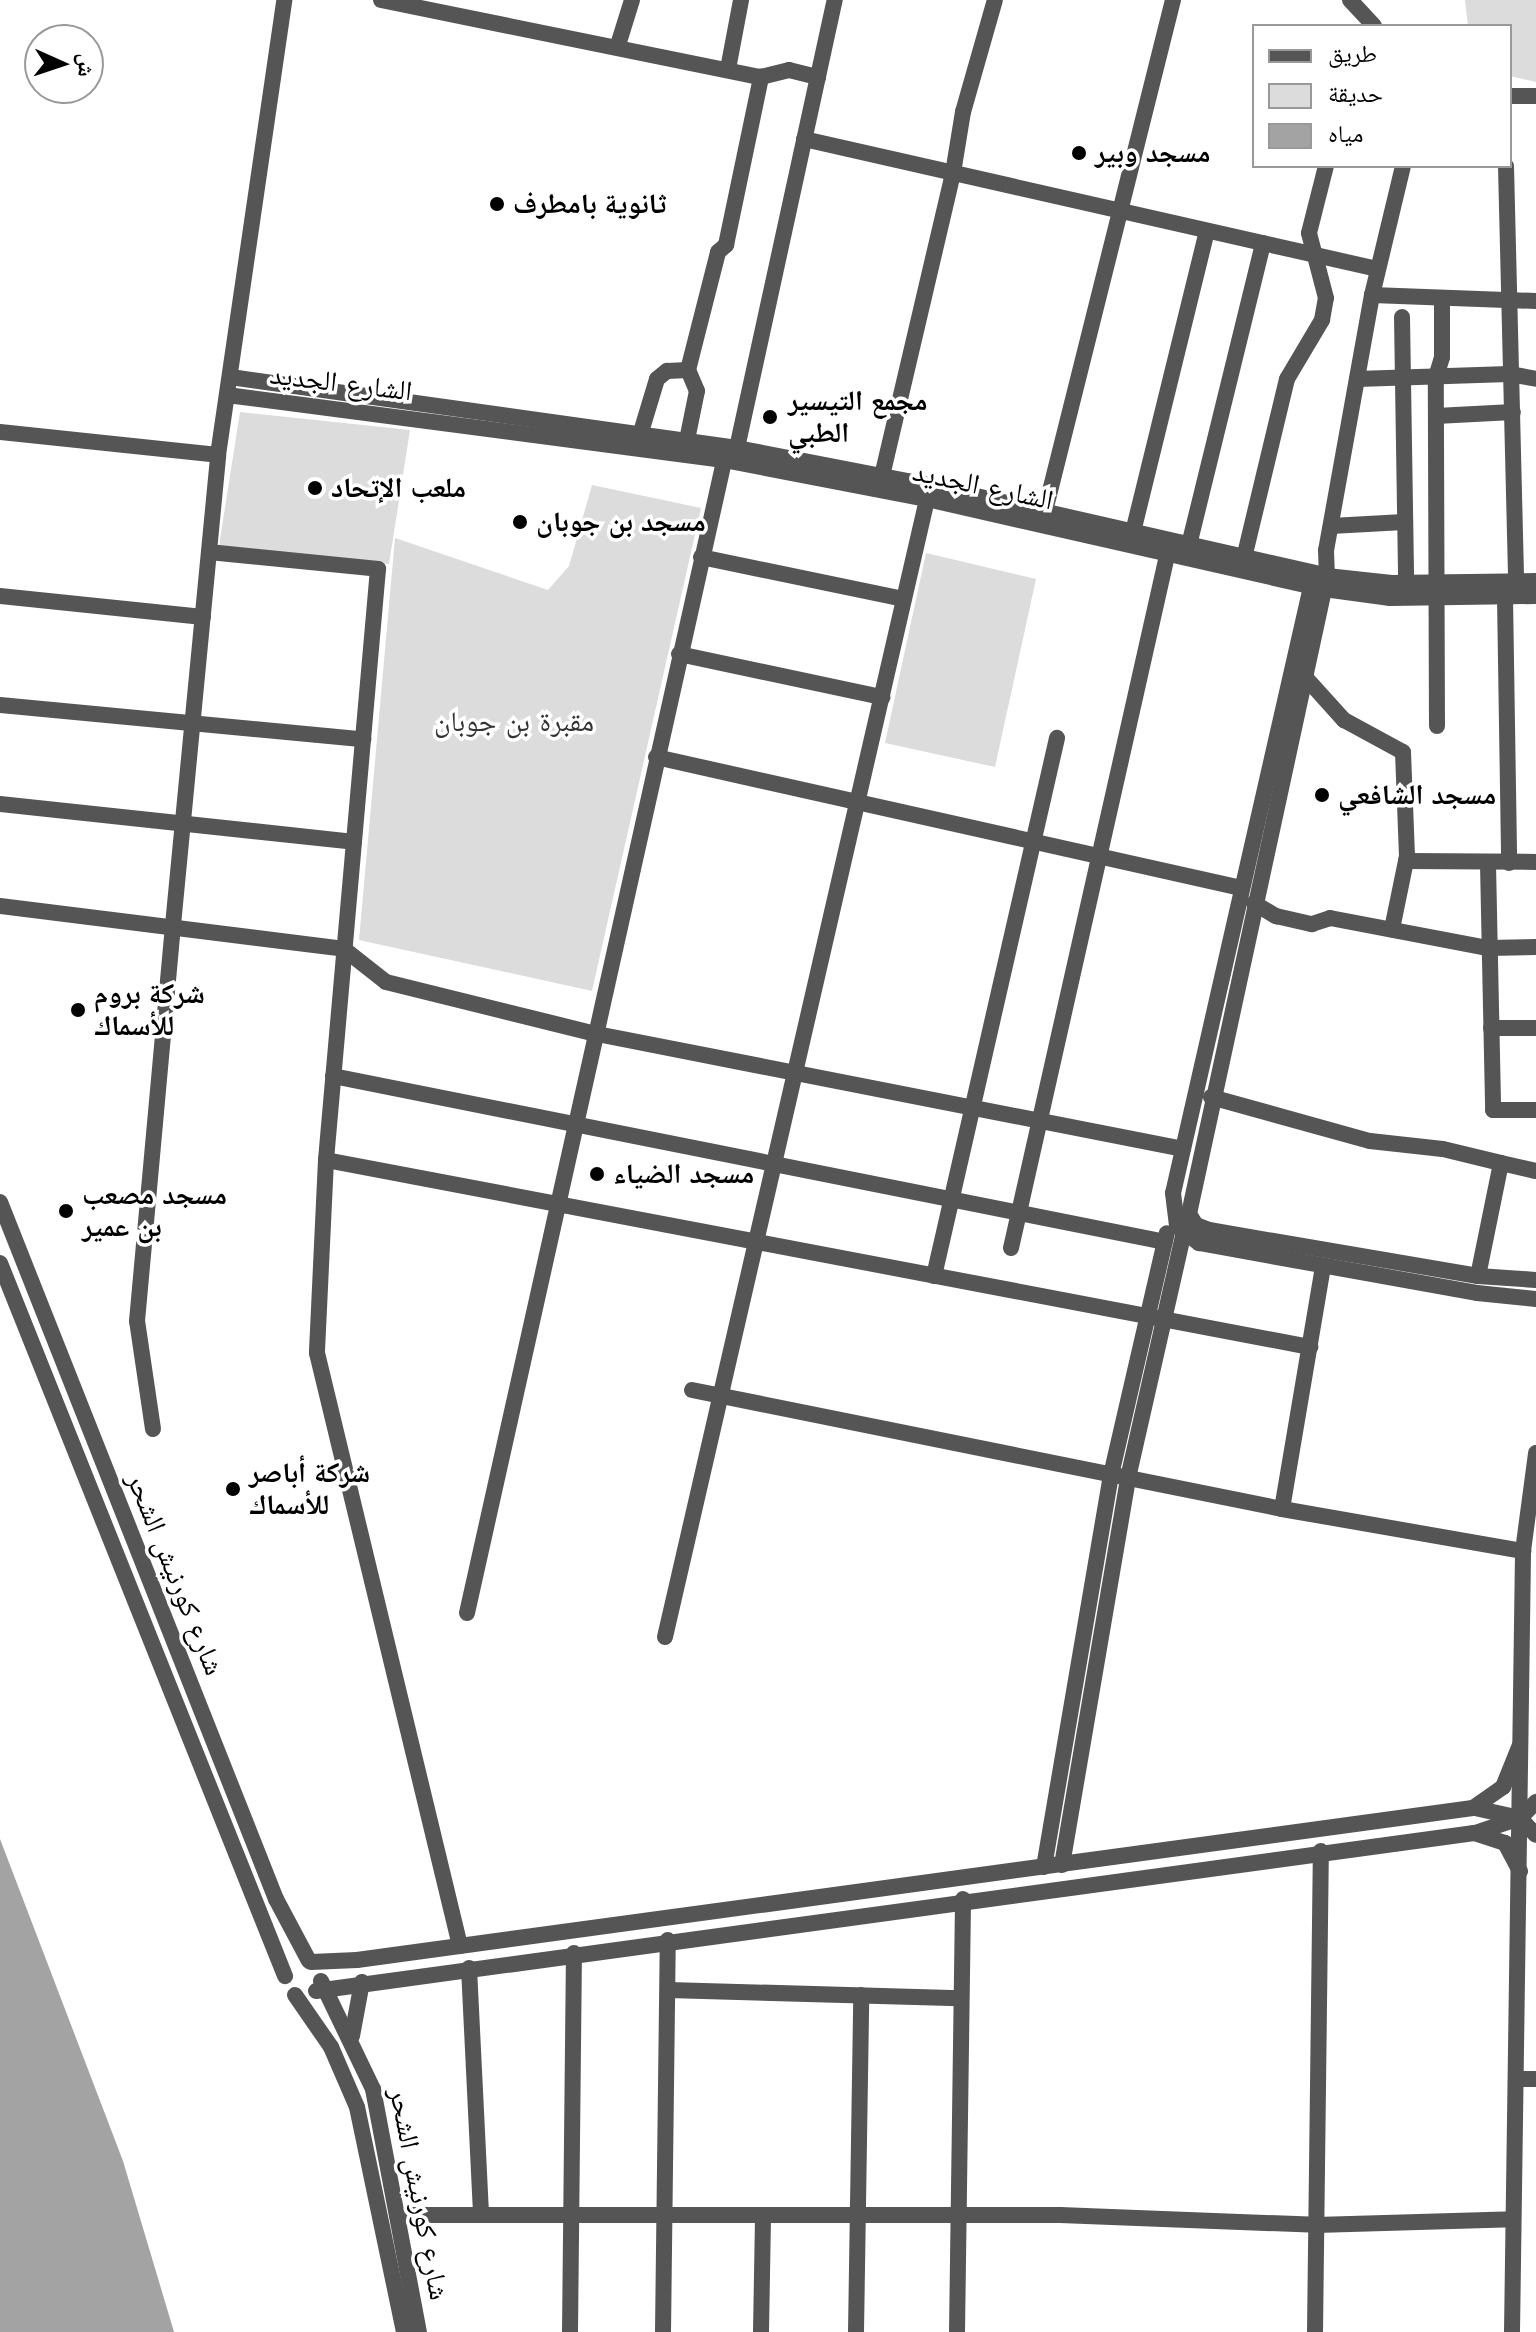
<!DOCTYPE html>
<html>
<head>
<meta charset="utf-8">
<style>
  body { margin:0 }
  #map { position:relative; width:1536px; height:2332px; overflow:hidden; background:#fff; font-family:"Work Sans","Noto Naskh Arabic",sans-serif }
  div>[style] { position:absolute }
  .green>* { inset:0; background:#dcdcdc }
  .water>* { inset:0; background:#a3a3a3 }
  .minor>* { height:16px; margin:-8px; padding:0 8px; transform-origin:8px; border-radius:8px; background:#555 }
  .dots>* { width:22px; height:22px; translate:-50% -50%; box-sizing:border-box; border:4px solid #fff; border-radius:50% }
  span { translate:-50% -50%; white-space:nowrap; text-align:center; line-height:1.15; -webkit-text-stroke:7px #fff; paint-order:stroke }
  .poi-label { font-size:28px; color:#000; font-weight:700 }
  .left { translate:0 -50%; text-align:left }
  .street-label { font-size:28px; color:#000 }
  .park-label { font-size:28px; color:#333 }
  .legend { position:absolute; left:1252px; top:24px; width:260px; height:144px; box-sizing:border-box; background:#fff; border:2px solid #999; margin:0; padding:10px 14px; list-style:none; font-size:24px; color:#000 }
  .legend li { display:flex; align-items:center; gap:16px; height:40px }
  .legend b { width:40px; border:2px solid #999 }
  .north { position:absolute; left:24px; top:24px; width:80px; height:80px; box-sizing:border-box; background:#fff; border:2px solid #999; border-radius:50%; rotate:93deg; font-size:22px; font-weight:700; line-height:32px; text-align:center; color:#000 }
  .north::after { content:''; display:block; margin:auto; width:28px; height:36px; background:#000; clip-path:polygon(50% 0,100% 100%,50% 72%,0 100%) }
</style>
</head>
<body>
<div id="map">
  <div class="green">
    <i style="clip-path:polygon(1465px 0,1536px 0,1536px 82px,1510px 76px,1510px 26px,1468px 26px)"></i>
    <i style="clip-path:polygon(240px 412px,410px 430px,389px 564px,219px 546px)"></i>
    <i style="clip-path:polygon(592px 485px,701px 508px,592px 991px,359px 940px,395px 538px,548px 590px,569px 566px)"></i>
    <i style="clip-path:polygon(926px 553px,1036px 579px,995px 767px,885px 743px)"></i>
  </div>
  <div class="water">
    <i style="clip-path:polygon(0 1839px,123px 2161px,174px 2332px,0 2332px)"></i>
  </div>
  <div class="minor">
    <i style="left:381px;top:0;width:388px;rotate:11.5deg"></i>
    <i style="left:761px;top:77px;width:29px;rotate:-14deg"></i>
    <i style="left:789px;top:70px;width:30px;rotate:14deg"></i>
    <i style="left:1350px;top:0;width:35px;rotate:47deg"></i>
    <i style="left:618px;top:45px;width:47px;rotate:-72.7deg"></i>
    <i style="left:728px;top:69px;width:70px;rotate:-79.3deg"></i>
    <i style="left:1510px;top:96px;width:26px"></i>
    <i style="left:804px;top:139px;width:588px;rotate:12.78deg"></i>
    <i style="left:1403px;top:166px;width:133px;rotate:103.5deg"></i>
    <i style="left:1372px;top:295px;width:259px;rotate:100.2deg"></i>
    <i style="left:1326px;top:550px;width:26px;rotate:88deg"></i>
    <i style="left:1327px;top:576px;width:653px;rotate:102.21deg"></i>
    <i style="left:1189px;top:1214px;width:13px;rotate:58deg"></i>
    <i style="left:1196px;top:1225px;width:14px;rotate:21deg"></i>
    <i style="left:1209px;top:1230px;width:273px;rotate:9.7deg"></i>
    <i style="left:1478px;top:1276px;width:58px;rotate:3.9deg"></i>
    <i style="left:1506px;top:166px;width:416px;rotate:88.6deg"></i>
    <i style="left:1372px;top:295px;width:164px;rotate:2.1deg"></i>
    <i style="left:1402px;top:317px;width:266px;rotate:89.1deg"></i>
    <i style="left:230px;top:377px;width:512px;rotate:7.97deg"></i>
    <i style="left:737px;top:448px;width:195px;rotate:11deg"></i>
    <i style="left:928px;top:485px;width:409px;rotate:12.8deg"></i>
    <i style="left:1327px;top:576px;width:65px;rotate:6.1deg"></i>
    <i style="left:1392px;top:583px;width:144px;rotate:-0.8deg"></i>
    <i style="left:1357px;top:379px;width:152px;rotate:-1.9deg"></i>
    <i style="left:1509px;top:374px;width:27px;rotate:10deg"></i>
    <i style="left:227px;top:395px;width:501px;rotate:7.45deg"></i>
    <i style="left:724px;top:460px;width:207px;rotate:10.9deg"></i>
    <i style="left:927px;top:499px;width:407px;rotate:12.8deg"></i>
    <i style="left:1324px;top:589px;width:67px;rotate:7.8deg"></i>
    <i style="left:1390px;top:598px;width:146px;rotate:-0.8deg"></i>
    <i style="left:1436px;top:416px;width:77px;rotate:-3deg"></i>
    <i style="left:0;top:432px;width:219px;rotate:6deg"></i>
    <i style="left:641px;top:432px;width:55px;rotate:-73.2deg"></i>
    <i style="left:657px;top:379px;width:13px;rotate:-39deg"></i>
    <i style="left:667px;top:371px;width:21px;rotate:-3deg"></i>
    <i style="left:687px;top:440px;width:50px;rotate:-78.5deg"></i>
    <i style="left:697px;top:391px;width:23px;rotate:-113deg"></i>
    <i style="left:688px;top:370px;width:122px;rotate:-75.7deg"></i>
    <i style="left:718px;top:252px;width:11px;rotate:-41deg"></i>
    <i style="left:726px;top:245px;width:172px;rotate:-78.2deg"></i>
    <i style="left:737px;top:448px;width:459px;rotate:-77.7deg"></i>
    <i style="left:882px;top:476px;width:311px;rotate:-76.8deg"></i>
    <i style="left:953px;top:173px;width:62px;rotate:-80.7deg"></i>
    <i style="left:963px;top:112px;width:116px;rotate:-74.1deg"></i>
    <i style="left:1045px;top:511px;width:527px;rotate:-75.94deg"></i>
    <i style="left:1331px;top:526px;width:73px;rotate:-3.1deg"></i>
    <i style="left:1133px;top:532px;width:310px;rotate:-76.2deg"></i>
    <i style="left:1189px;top:545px;width:311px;rotate:-76.2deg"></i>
    <i style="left:209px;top:552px;width:170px;rotate:5.7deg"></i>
    <i style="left:378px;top:569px;width:593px;rotate:95.03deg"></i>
    <i style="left:326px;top:1160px;width:193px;rotate:92.7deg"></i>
    <i style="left:317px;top:1353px;width:610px;rotate:76.44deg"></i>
    <i style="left:701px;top:557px;width:207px;rotate:11.7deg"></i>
    <i style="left:1244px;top:558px;width:184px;rotate:-76.5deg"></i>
    <i style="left:1287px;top:379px;width:69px;rotate:-59.3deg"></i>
    <i style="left:1322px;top:320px;width:22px;rotate:-80deg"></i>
    <i style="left:1326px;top:298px;width:67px;rotate:-104.7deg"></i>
    <i style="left:1309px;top:233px;width:69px;rotate:-75.8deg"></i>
    <i style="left:1313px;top:578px;width:631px;rotate:102.82deg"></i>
    <i style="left:1173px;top:1193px;width:33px;rotate:83deg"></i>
    <i style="left:1177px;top:1226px;width:28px;rotate:38deg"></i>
    <i style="left:1199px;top:1243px;width:282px;rotate:10.2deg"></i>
    <i style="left:1477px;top:1293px;width:59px;rotate:5.8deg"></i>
    <i style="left:0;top:596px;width:204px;rotate:5.9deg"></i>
    <i style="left:1505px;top:597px;width:266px;rotate:89.1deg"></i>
    <i style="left:679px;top:654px;width:208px;rotate:12deg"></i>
    <i style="left:1306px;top:678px;width:57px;rotate:47.9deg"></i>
    <i style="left:1344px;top:720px;width:67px;rotate:28.5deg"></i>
    <i style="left:1403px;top:752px;width:104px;rotate:87.8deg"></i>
    <i style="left:1407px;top:856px;width:75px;rotate:101.6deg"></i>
    <i style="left:0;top:705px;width:365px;rotate:5.4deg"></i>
    <i style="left:1437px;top:726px;width:349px;rotate:-90.2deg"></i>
    <i style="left:1436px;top:377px;width:21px;rotate:-73deg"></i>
    <i style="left:1442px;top:357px;width:59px;rotate:-90deg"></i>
    <i style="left:656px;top:757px;width:599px;rotate:12.62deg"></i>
    <i style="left:0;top:804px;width:356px;rotate:6.1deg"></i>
    <i style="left:1406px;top:861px;width:130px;rotate:0.4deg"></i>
    <i style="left:1488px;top:864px;width:246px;rotate:88.8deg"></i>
    <i style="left:1493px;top:1110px;width:43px"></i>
    <i style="left:1254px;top:903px;width:26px;rotate:31deg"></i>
    <i style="left:1276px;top:916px;width:37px;rotate:13deg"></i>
    <i style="left:1312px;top:924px;width:19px;rotate:-18deg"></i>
    <i style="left:1330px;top:918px;width:161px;rotate:10.8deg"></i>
    <i style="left:1488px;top:948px;width:48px;rotate:-1.2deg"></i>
    <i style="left:0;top:906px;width:347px;rotate:7.1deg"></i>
    <i style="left:344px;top:949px;width:53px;rotate:38.2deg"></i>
    <i style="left:386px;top:982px;width:212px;rotate:13.9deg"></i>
    <i style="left:592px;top:1033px;width:602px;rotate:11.1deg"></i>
    <i style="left:1491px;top:1028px;width:45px"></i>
    <i style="left:333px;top:1076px;width:848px;rotate:11.28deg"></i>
    <i style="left:1211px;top:1097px;width:165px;rotate:15.5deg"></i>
    <i style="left:1370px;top:1141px;width:73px;rotate:6.3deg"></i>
    <i style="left:1443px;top:1149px;width:60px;rotate:13.6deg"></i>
    <i style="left:1501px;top:1163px;width:115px;rotate:101.5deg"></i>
    <i style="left:326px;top:1160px;width:1002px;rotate:10.76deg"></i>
    <i style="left:1501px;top:1163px;width:36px;rotate:13deg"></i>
    <i style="left:0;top:1202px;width:750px;rotate:68.4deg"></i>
    <i style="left:276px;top:1899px;width:70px;rotate:62deg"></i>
    <i style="left:1011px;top:1248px;width:719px;rotate:-77.3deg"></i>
    <i style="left:0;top:1263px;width:768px;rotate:68.21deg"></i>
    <i style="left:934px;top:1276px;width:552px;rotate:-77.12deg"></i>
    <i style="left:692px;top:1390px;width:602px;rotate:11.4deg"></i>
    <i style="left:1282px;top:1509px;width:245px;rotate:9.9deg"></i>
    <i style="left:153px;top:1429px;width:109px;rotate:-98.4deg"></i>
    <i style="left:137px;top:1321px;width:398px;rotate:-84.8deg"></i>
    <i style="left:173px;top:925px;width:472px;rotate:-84.5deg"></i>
    <i style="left:218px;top:455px;width:460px;rotate:-81.7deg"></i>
    <i style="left:1282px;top:1509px;width:246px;rotate:-80.4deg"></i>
    <i style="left:467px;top:1613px;width:1190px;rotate:-77.42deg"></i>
    <i style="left:665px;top:1637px;width:1168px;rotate:-77.03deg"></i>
    <i style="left:1475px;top:1808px;width:46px;rotate:12.5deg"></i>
    <i style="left:1520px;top:1818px;width:23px;rotate:47deg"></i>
    <i style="left:1475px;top:1833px;width:47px;rotate:-18.4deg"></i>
    <i style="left:1520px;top:1818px;width:23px;rotate:-45deg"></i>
    <i style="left:1062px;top:1865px;width:393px;rotate:-80.3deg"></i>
    <i style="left:1128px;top:1478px;width:249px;rotate:-77.2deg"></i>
    <i style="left:1044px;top:1867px;width:398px;rotate:-80.3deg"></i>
    <i style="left:1111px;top:1475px;width:248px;rotate:-77deg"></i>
    <i style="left:311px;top:1962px;width:46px;rotate:-2.5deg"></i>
    <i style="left:357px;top:1960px;width:1126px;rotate:-7.76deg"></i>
    <i style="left:1473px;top:1808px;width:37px;rotate:-35deg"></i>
    <i style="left:1503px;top:1787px;width:45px;rotate:-68deg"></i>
    <i style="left:469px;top:1968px;width:245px;rotate:87.2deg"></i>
    <i style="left:321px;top:1981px;width:120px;rotate:64.3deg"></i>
    <i style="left:373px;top:2089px;width:247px;rotate:79.3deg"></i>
    <i style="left:668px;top:1990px;width:292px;rotate:1.6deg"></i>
    <i style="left:316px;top:1991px;width:1169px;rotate:-7.77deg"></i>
    <i style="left:1474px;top:1833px;width:33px;rotate:18deg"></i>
    <i style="left:1505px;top:1843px;width:32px;rotate:62deg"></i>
    <i style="left:295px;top:1995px;width:63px;rotate:55.3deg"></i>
    <i style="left:331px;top:2047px;width:65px;rotate:66.6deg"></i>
    <i style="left:357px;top:2107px;width:230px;rotate:78.2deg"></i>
    <i style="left:352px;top:2036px;width:55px;rotate:-79.5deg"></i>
    <i style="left:1516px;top:2079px;width:20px"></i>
    <i style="left:397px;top:2215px;width:663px"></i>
    <i style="left:1060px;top:2215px;width:256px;rotate:2.2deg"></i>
    <i style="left:1316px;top:2225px;width:197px;rotate:-1.7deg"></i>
    <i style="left:570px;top:2332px;width:379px;rotate:-89.4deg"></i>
    <i style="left:663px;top:2332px;width:392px;rotate:-89.3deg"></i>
    <i style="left:761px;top:2332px;width:117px;rotate:-89deg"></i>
    <i style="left:856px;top:2332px;width:337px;rotate:-89.1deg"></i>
    <i style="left:957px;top:2332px;width:433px;rotate:-89.2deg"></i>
    <i style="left:1315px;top:2332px;width:481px;rotate:-89.3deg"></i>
    <i style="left:1512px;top:2332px;width:781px;rotate:-89.19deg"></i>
    <i style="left:1523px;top:1551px;width:99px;rotate:-82.4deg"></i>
  </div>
  <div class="dots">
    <i style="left:1079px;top:153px;background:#000"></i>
    <i style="left:497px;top:204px;background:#000"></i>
    <i style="left:770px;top:417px;background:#000"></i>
    <i style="left:315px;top:488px;background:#000"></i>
    <i style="left:520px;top:522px;background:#000"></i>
    <i style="left:1322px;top:795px;background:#000"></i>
    <i style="left:78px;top:1010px;background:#000"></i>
    <i style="left:597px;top:1174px;background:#000"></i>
    <i style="left:66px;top:1211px;background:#000"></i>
    <i style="left:233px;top:1489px;background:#000"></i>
  </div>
  <div class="poi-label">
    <span class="left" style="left:1095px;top:153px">مسجد وبير</span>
    <span class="left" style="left:513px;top:204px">ثانوية بامطرف</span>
    <span class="left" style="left:788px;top:417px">مجمع التيسير<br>الطبي</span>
    <span class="left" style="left:331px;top:488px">ملعب الإتحاد</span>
    <span class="left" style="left:536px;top:522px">مسجد بن جوبان</span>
    <span class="left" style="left:1338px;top:795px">مسجد الشافعي</span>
    <span class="left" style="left:94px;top:1010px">شركة بروم<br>للأسماك</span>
    <span class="left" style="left:613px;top:1174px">مسجد الضياء</span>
    <span class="left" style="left:82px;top:1211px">مسجد مصعب<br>بن عمير</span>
    <span class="left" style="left:249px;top:1489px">شركة أباصر<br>للأسماك</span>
  </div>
  <div class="street-label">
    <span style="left:341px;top:383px;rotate:7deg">الشارع الجديد</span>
    <span style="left:983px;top:486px;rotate:12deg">الشارع الجديد</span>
    <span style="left:175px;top:1574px;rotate:68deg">شارع كورنيش الشحر</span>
    <span style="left:419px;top:2194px;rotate:79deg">شارع كورنيش الشحر</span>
  </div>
  <div class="park-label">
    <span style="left:514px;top:722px">مقبرة بن جوبان</span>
  </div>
  <ul class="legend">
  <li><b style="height:10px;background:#555"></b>طريق</li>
  <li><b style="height:22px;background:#dcdcdc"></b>حديقة</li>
  <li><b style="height:22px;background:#a3a3a3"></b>مياه</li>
  </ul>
  <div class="north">ش</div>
</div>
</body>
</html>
